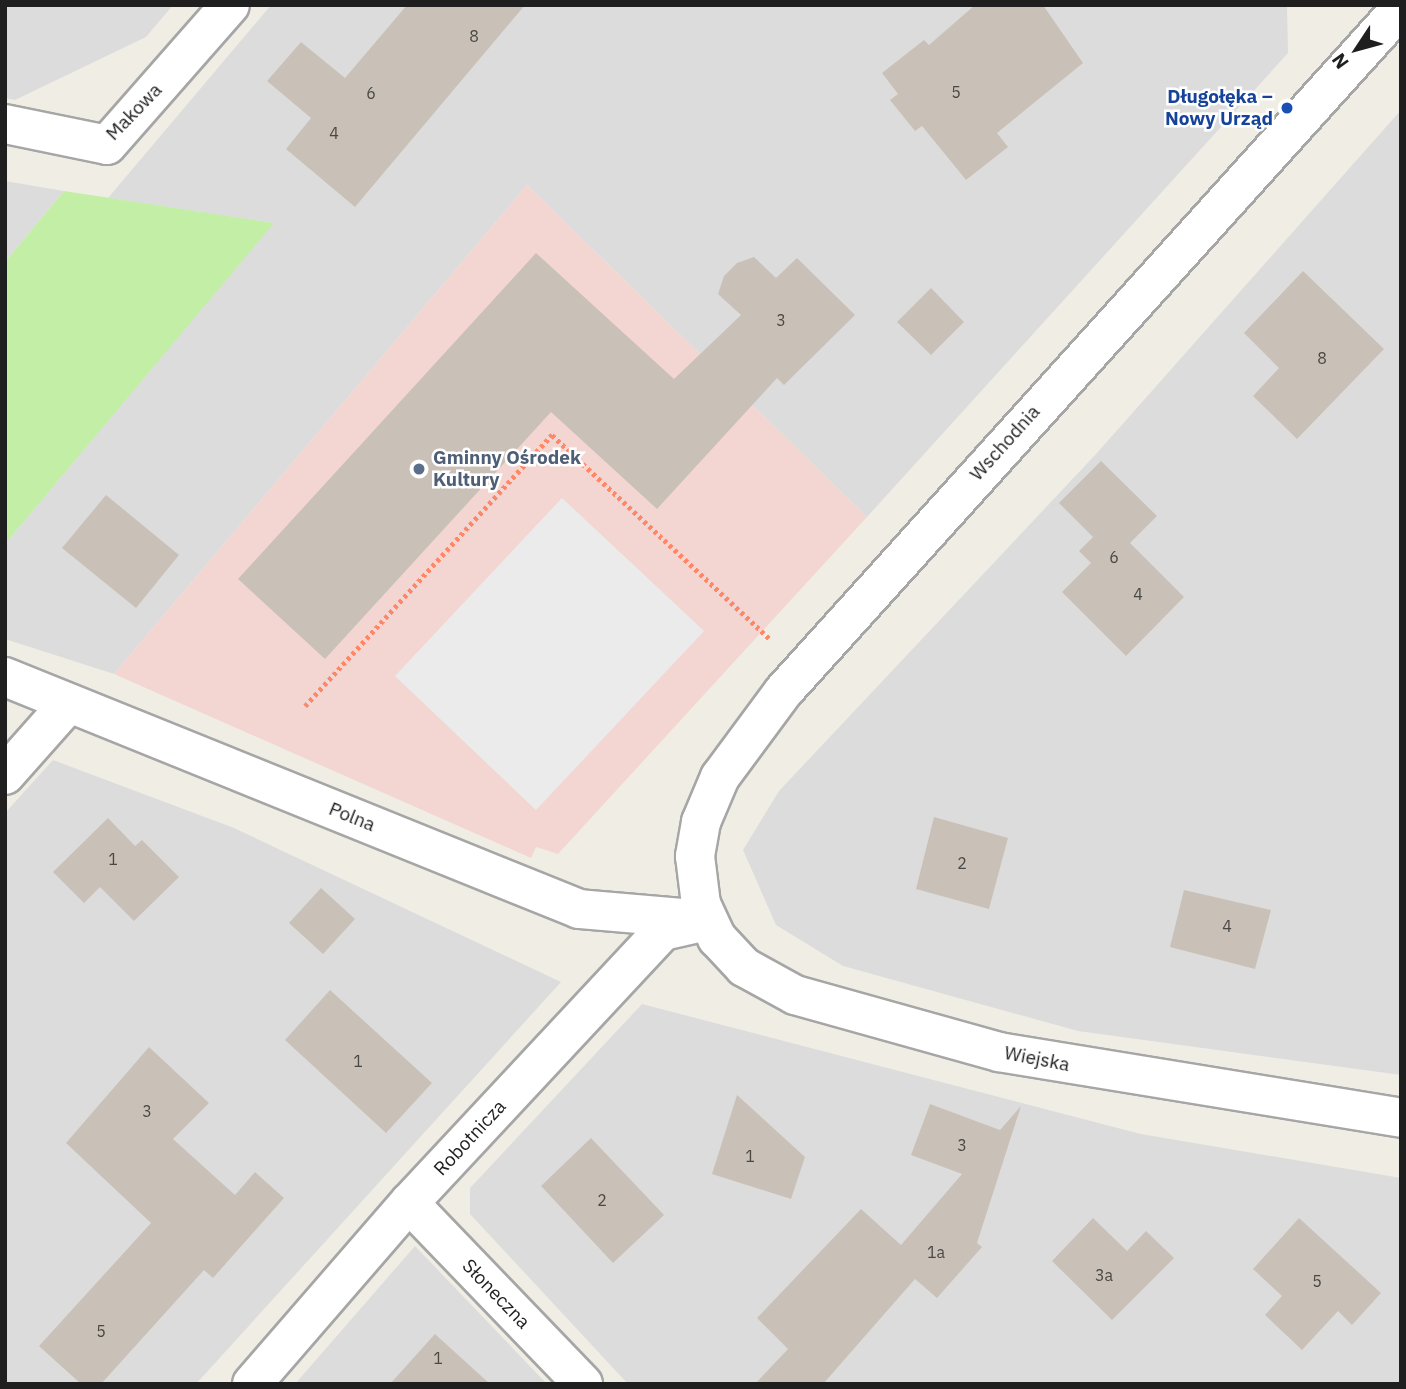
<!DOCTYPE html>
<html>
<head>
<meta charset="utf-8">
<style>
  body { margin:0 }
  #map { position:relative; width:1406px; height:1389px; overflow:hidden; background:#f0eee4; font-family:"IBM Plex Sans",sans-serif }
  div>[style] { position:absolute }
  .residential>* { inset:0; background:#dddcdc }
  .commercial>* { inset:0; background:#f3d6d2 }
  .grass>* { inset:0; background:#c2efa5 }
  .parking>* { inset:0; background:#ebebeb }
  .building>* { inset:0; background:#c9c1b7 }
  .path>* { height:4.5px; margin-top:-2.25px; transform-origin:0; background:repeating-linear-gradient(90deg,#ff8666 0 3.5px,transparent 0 7px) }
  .roads { filter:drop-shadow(2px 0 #a6a6a6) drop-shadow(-2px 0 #a6a6a6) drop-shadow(0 2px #a6a6a6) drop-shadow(0 -2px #a6a6a6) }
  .minor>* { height:38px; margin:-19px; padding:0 19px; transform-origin:19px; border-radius:19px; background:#fff }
  .dots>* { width:19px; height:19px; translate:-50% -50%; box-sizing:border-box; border:4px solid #fff; border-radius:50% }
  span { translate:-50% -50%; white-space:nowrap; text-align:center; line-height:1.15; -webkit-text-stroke:5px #fff; paint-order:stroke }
  .number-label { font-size:16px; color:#4a4845 }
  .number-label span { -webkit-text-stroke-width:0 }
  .transit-label { font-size:19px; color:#164399; font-weight:700 }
  .right { translate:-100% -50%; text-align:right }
  .street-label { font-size:19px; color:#1f1f1f }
  .service-label { font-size:19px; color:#4e5e75; font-weight:700 }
  .left { translate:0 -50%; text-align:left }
  .frame { position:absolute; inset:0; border:7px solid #1f1f1f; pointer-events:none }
  .north { position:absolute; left:1322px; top:14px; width:70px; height:70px; -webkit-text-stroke:5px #fff; paint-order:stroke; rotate:234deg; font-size:19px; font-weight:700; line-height:28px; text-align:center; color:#1f1f1f }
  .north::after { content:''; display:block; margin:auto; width:24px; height:32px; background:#1f1f1f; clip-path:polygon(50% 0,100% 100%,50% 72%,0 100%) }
</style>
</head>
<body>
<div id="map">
  <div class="residential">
    <i style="clip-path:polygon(5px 5px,173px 5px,146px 37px,15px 100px,5px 98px)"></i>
    <i style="clip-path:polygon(271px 5px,1287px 5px,1288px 53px,867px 517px,527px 185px,114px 674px,5px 639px,5px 544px,273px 223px,108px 198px)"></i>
    <i style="clip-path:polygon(1401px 110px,1401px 1075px,1078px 1031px,843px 966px,776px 925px,743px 850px,779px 791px,1096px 454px)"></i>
    <i style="clip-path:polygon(5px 181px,64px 191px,5px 262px)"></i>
    <i style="clip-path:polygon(53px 760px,234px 828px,561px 982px,196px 1384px,5px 1384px,5px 813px)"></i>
    <i style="clip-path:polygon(642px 1004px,1141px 1134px,1401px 1178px,1401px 1384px,628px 1384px,470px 1214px,470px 1188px)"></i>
    <i style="clip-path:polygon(415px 1246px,547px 1384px,295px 1384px)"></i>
  </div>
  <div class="commercial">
    <i style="clip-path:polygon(527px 185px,867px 517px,558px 854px,536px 847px,531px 858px,114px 674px)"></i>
  </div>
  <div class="grass">
    <i style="clip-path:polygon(64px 191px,274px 223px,5px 544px,5px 262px)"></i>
  </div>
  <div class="parking">
    <i style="clip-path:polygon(562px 498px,704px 631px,536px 810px,395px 676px)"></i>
  </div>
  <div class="building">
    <i style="clip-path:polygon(407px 5px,525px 5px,355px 207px,286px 149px,311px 118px,267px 81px,301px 42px,345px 78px)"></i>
    <i style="clip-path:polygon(975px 5px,1043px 5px,1083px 63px,997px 133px,1008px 147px,966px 180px,922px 126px,915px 131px,890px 100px,898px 94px,882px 73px,924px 40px,929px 45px)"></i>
    <i style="clip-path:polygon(536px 253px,674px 379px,741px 315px,718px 294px,724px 276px,737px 263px,754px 257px,776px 278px,797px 258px,855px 315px,784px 385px,777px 378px,657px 509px,551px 412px,325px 659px,238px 579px)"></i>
    <i style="clip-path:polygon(1303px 271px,1384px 349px,1297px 439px,1253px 396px,1279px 368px,1244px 333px)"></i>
    <i style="clip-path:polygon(931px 288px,964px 322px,931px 355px,897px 322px)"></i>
    <i style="clip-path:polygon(1101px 461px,1157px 516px,1130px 543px,1184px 597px,1126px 656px,1062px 592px,1091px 563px,1079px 551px,1093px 537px,1059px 503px)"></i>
    <i style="clip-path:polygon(106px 495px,179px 555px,136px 608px,62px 548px)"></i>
    <i style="clip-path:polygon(934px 817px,1008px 838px,989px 909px,916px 889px)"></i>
    <i style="clip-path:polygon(108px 818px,135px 846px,142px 840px,179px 877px,134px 921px,100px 887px,84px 903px,53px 872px)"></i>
    <i style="clip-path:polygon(321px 888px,355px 919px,323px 954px,289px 923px)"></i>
    <i style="clip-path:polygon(1184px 890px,1271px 910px,1255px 969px,1170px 947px)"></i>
    <i style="clip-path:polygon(330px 990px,432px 1083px,386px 1133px,285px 1040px)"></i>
    <i style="clip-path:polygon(149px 1047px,209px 1103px,173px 1139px,235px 1195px,255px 1172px,284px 1198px,213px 1278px,204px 1270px,101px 1384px,81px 1384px,39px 1346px,151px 1223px,66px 1143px)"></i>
    <i style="clip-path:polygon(737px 1095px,805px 1157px,791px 1199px,712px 1174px)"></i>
    <i style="clip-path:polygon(930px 1104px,1000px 1130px,1021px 1106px,977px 1243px,982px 1247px,937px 1298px,915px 1279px,823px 1384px,755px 1384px,788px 1349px,757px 1318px,861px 1209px,901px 1245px,962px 1174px,911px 1155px)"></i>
    <i style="clip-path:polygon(591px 1138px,664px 1215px,613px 1263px,541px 1186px)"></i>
    <i style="clip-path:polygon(1093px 1218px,1127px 1251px,1146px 1231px,1174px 1258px,1112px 1320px,1052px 1261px)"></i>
    <i style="clip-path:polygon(1299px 1218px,1381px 1293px,1352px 1325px,1338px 1311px,1302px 1350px,1265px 1315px,1282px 1296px,1253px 1269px)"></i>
    <i style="clip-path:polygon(435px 1334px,490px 1384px,390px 1384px)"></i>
  </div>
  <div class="path">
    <i style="left:305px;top:706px;width:367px;rotate:-47.7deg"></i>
    <i style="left:552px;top:435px;width:299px;rotate:43.1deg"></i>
  </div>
  <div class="roads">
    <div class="minor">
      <i style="left:1401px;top:8px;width:922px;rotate:132.1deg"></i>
      <i style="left:783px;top:692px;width:106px;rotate:126.5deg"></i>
      <i style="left:720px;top:777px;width:49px;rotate:112.9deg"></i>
      <i style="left:701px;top:822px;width:35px;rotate:100deg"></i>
      <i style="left:695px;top:856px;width:48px;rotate:82.9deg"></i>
      <i style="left:701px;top:904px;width:38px;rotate:65deg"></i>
      <i style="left:717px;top:938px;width:40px;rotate:47deg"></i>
      <i style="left:744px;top:967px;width:58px;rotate:28.8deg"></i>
      <i style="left:795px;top:995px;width:212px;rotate:15.6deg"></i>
      <i style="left:999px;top:1052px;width:407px;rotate:9.3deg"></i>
      <i style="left:5px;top:124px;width:104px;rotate:11.6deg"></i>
      <i style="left:107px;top:145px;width:186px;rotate:-48.7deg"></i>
      <i style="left:5px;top:677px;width:619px;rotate:22.01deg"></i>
      <i style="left:579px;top:909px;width:128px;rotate:4.9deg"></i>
      <i style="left:5px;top:775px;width:96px;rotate:-48.4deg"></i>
      <i style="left:409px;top:1203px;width:251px;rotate:46.1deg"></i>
      <i style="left:252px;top:1384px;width:240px;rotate:-49.1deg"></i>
      <i style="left:409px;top:1203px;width:372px;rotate:-47deg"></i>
      <i style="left:663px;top:931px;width:36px;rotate:-13deg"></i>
    </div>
  </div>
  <div class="dots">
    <i style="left:1287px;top:108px;background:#1a4fb4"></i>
    <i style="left:419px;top:469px;background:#5c6f8a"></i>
  </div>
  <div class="number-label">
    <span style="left:474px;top:36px">8</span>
    <span style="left:956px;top:92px">5</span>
    <span style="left:371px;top:93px">6</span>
    <span style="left:334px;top:133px">4</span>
    <span style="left:781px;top:320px">3</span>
    <span style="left:1322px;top:358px">8</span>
    <span style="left:1114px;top:557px">6</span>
    <span style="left:1138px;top:594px">4</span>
    <span style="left:113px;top:859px">1</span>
    <span style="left:962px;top:863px">2</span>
    <span style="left:1227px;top:926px">4</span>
    <span style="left:358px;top:1061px">1</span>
    <span style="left:147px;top:1111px">3</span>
    <span style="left:962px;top:1145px">3</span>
    <span style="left:750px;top:1156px">1</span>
    <span style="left:602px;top:1200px">2</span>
    <span style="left:936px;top:1252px">1a</span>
    <span style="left:1104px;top:1275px">3a</span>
    <span style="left:1317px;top:1281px">5</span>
    <span style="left:101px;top:1331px">5</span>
    <span style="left:438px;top:1358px">1</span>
  </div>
  <div class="transit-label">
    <span class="right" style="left:1273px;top:108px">Długołęka –<br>Nowy Urząd</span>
  </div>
  <div class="street-label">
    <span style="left:134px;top:112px;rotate:-46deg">Makowa</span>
    <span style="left:1005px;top:443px;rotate:-48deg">Wschodnia</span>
    <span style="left:352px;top:817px;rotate:22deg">Polna</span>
    <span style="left:1037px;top:1059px;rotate:11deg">Wiejska</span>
    <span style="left:470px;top:1138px;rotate:-47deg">Robotnicza</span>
    <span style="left:496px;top:1294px;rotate:46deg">Słoneczna</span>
  </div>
  <div class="service-label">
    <span class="left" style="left:433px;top:469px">Gminny Ośrodek<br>Kultury</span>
  </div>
  <div class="frame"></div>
  <div class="north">N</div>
</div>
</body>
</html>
